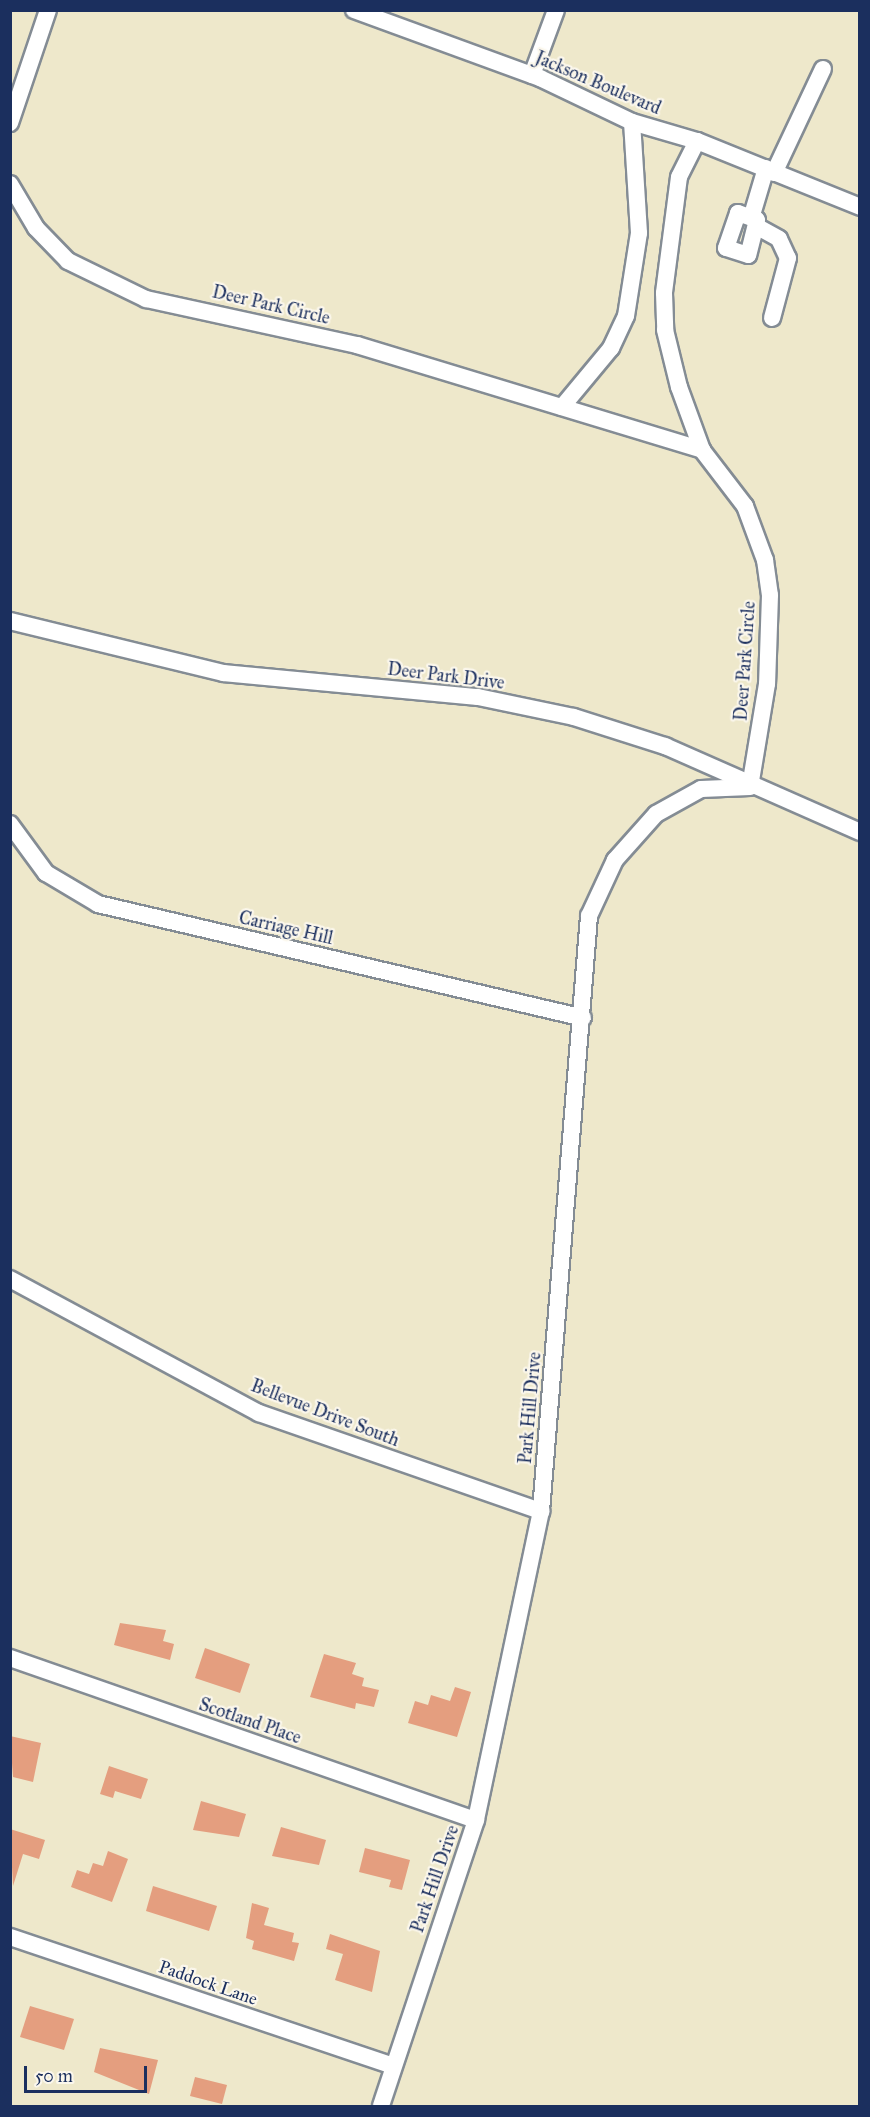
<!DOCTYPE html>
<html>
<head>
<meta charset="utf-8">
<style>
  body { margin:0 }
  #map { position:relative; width:870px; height:2117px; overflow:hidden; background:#eee8cb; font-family:"IM FELL Great Primer",serif }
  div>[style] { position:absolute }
  .building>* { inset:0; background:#e49e7f }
  .roads { filter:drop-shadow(2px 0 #848c94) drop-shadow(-2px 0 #848c94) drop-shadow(0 2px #848c94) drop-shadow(0 -2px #848c94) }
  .minor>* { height:16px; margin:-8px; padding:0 8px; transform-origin:8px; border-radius:8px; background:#fff }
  span { translate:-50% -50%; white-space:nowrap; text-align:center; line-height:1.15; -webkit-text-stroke:4.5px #fbf7ec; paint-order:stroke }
  .street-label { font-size:18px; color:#1b2f5e }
  .frame { position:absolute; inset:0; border:12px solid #1b2f5e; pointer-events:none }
  .scale { position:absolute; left:24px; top:2066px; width:123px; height:27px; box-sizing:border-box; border:3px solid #1b2f5e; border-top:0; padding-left:8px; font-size:18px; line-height:21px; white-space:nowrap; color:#1b2f5e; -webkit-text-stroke:4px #fbf7ec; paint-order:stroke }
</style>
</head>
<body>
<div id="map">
  <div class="building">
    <i style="clip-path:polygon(120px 1623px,166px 1630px,163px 1641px,174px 1644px,170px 1660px,114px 1645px)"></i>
    <i style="clip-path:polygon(205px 1648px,250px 1664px,240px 1693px,195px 1678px)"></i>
    <i style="clip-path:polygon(324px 1654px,356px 1663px,352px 1674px,364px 1678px,362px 1686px,379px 1690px,374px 1707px,356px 1703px,355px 1709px,310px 1697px)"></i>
    <i style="clip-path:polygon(455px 1687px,471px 1692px,457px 1737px,408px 1723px,415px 1701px,428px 1705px,431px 1695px,450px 1701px)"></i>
    <i style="clip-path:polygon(10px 1736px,41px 1743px,33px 1782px,13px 1777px)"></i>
    <i style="clip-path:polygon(109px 1766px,148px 1779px,141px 1799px,115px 1791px,113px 1798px,100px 1794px)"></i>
    <i style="clip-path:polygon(201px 1801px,246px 1814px,239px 1837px,193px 1830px)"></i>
    <i style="clip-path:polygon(281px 1827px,326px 1840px,319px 1865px,272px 1856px)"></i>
    <i style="clip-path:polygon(10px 1829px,45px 1840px,39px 1859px,23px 1854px,13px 1886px)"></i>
    <i style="clip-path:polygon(365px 1848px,410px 1860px,402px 1890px,389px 1887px,391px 1880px,359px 1872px)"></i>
    <i style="clip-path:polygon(108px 1851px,128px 1859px,112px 1902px,71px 1887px,77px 1870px,89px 1874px,93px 1863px,103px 1866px)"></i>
    <i style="clip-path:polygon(153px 1886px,217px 1906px,209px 1931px,146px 1911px)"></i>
    <i style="clip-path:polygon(252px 1903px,269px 1908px,264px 1925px,294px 1933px,292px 1942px,299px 1943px,294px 1961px,252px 1949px,254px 1941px,246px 1938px)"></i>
    <i style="clip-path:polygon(330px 1934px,380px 1951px,372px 1992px,335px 1980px,343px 1954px,326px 1949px)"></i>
    <i style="clip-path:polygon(30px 2006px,74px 2019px,64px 2050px,20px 2037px)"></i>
    <i style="clip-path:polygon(100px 2048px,158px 2060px,149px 2094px,94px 2072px)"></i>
    <i style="clip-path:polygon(195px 2077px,227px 2085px,222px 2104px,190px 2096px)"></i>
  </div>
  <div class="roads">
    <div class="minor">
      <i style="left:354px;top:10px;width:198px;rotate:20.1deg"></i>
      <i style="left:540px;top:78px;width:102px;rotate:25.6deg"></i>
      <i style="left:632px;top:122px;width:68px;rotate:16.3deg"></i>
      <i style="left:697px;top:141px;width:176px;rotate:22deg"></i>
      <i style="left:532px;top:75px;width:69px;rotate:-69.7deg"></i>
      <i style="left:10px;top:123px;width:119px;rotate:-71.4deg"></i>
      <i style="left:697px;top:141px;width:40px;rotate:116.6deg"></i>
      <i style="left:679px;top:177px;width:117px;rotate:97.4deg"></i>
      <i style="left:664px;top:293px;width:37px;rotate:88deg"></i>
      <i style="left:665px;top:330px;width:59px;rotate:76.2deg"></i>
      <i style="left:679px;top:387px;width:67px;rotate:69.9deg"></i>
      <i style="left:774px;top:173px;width:115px;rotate:-64.8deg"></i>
      <i style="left:10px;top:184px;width:51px;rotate:59.4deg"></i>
      <i style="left:36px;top:228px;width:46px;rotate:45.9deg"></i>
      <i style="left:68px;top:261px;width:87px;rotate:26deg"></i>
      <i style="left:146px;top:299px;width:216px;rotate:12.3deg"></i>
      <i style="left:357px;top:345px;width:361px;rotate:16.9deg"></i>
      <i style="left:702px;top:450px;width:71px;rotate:52.5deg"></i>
      <i style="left:745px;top:506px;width:58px;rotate:69.7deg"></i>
      <i style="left:765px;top:560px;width:35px;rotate:82deg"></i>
      <i style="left:770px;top:595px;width:89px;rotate:91.9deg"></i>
      <i style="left:767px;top:684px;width:104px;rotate:99.4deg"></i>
      <i style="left:750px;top:787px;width:49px;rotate:177.7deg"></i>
      <i style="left:701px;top:789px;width:51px;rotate:150.9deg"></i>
      <i style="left:656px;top:814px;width:62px;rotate:131.7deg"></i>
      <i style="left:615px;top:860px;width:62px;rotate:114.9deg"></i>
      <i style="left:589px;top:916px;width:597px;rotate:94.61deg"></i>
      <i style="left:541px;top:1511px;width:316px;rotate:101.9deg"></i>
      <i style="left:476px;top:1820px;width:301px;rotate:108.4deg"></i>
      <i style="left:738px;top:213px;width:20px;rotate:20deg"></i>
      <i style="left:757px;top:220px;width:36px;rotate:104deg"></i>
      <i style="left:748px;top:255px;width:23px;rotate:-162deg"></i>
      <i style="left:726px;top:248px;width:37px;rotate:-71deg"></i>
      <i style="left:752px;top:215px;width:49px;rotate:-73.4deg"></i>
      <i style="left:756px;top:226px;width:26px;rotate:29deg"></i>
      <i style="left:779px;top:239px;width:21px;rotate:65deg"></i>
      <i style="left:788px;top:258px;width:62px;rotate:104.9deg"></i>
      <i style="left:562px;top:407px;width:77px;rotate:-50.3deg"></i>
      <i style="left:611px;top:348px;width:35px;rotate:-65deg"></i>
      <i style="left:626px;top:316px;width:84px;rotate:-81.1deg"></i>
      <i style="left:639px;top:233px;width:111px;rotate:-93.6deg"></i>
      <i style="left:10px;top:621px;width:219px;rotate:13.7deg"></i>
      <i style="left:223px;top:673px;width:256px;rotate:5.4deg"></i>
      <i style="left:478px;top:697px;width:98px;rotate:11.8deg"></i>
      <i style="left:574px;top:717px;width:96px;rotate:17.7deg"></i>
      <i style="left:665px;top:746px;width:213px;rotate:23.8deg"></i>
      <i style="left:10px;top:824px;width:61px;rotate:53.7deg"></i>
      <i style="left:46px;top:873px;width:61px;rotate:30.8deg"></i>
      <i style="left:98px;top:904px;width:498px;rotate:13.2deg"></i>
      <i style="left:10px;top:1279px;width:283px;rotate:28.3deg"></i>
      <i style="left:259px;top:1413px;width:299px;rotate:19.2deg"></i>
      <i style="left:10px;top:1658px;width:493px;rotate:19.2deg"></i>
      <i style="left:10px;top:1937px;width:404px;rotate:18.6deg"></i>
    </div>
  </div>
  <div class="street-label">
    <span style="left:598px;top:83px;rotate:23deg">Jackson Boulevard</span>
    <span style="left:271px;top:305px;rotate:13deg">Deer Park Circle</span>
    <span style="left:745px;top:661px;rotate:-86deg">Deer Park Circle</span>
    <span style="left:446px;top:676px;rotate:7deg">Deer Park Drive</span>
    <span style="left:286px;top:928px;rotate:13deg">Carriage Hill</span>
    <span style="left:530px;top:1408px;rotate:-85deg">Park Hill Drive</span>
    <span style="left:325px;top:1413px;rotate:21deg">Bellevue Drive South</span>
    <span style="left:250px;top:1721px;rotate:19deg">Scotland Place</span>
    <span style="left:435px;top:1879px;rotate:-71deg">Park Hill Drive</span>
    <span style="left:208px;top:1983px;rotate:19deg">Paddock Lane</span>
  </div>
  <div class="frame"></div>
  <div class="scale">50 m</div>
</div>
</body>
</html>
